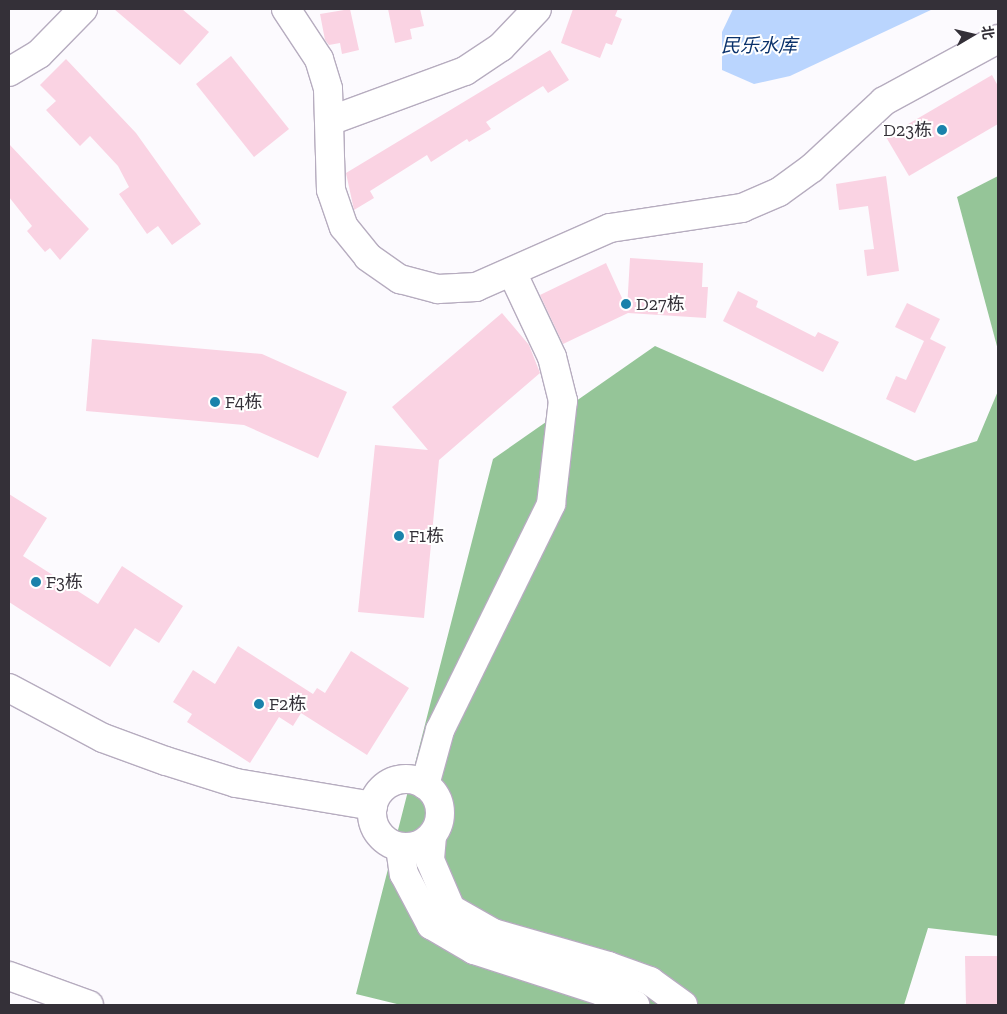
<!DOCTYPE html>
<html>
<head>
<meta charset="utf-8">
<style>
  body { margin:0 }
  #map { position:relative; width:1007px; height:1014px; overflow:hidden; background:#fcfafe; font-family:"Zilla Slab","Noto Sans SC",serif }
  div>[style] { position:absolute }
  .forest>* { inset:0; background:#95c598 }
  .water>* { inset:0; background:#bad5fe }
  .building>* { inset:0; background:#fad3e3 }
  .roads { filter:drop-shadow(1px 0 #b6acbf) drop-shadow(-1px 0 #b6acbf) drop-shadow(0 1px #b6acbf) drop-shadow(0 -1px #b6acbf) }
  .minor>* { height:28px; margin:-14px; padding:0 14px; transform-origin:14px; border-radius:14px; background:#fff }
  .minor>.ring { margin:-14px; padding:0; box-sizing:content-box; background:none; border:28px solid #fff; border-radius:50% }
  .highway>* { height:28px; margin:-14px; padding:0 14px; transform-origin:14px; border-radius:14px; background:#fff }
  .dots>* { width:14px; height:14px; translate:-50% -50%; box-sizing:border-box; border:2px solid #fff; border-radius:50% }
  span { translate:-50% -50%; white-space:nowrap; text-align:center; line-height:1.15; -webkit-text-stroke:4px #fff; paint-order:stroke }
  .poi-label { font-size:18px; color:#343038 }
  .right { translate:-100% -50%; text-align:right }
  .left { translate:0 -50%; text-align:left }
  .water-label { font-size:19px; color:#0a326c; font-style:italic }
  .frame { position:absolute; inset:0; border:10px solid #343038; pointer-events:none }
  .north { position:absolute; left:947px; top:10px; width:50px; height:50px; -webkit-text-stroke:4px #fff; paint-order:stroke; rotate:81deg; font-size:14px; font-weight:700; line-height:20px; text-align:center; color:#343038 }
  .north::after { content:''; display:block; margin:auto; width:18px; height:22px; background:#343038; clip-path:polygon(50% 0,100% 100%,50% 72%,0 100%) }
</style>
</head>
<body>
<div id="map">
  <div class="forest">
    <i style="clip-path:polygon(998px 176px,998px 350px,957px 197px)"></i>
    <i style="clip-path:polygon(655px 346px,915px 461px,977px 441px,998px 391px,998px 936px,928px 928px,904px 1005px,401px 1005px,356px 994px,493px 459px)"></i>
  </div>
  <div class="water">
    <i style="clip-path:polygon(733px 9px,933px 9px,790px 76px,754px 84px,722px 70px,722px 32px)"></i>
  </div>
  <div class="building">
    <i style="clip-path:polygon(114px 9px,182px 9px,209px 32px,180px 65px)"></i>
    <i style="clip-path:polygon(350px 9px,359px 50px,342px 54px,340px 43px,329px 45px,325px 40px,320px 14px)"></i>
    <i style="clip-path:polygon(388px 9px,420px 9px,424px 26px,410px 29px,412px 39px,395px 43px)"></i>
    <i style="clip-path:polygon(573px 9px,618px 9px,615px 16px,622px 19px,612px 45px,606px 43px,600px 58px,561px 43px)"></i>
    <i style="clip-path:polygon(550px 50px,569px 80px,548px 93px,543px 86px,486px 122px,491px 129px,469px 142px,467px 139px,431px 162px,427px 155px,370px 191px,374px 198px,354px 210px,346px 173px)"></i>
    <i style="clip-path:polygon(231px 56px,289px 129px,254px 157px,196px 84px)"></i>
    <i style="clip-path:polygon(66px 59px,136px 133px,201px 224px,172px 245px,158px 226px,147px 234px,119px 194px,129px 187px,118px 166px,90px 136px,80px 146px,46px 110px,56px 101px,40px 85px)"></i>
    <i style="clip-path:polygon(992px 75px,998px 86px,998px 124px,909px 176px,886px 137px)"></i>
    <i style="clip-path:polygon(9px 144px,89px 229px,60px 260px,50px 248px,45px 252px,27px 231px,32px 226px,9px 197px)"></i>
    <i style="clip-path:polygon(886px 176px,899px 271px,867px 276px,864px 250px,874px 249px,868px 206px,839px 210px,836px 184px)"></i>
    <i style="clip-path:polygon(630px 258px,703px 263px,702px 287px,708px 287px,706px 318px,628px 313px,563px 344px,540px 295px,606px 263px,627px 309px)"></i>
    <i style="clip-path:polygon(738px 291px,758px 301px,756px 307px,815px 337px,818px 332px,839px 342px,823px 372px,723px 321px)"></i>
    <i style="clip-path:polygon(907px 303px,940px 319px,930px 339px,946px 347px,915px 413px,886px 399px,896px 376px,906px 380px,924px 341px,895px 327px)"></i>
    <i style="clip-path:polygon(502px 313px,529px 345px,540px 373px,439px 460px,424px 618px,358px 612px,375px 445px,428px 450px,392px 407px)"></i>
    <i style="clip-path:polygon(92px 339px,262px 354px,347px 392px,318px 458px,244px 425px,86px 411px)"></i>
    <i style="clip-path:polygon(9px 494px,47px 518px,23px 556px,98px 604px,122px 566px,183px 606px,159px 643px,135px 628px,110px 667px,9px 602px)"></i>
    <i style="clip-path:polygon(238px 646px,313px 694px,317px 688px,325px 693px,351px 651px,409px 688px,367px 755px,301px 713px,293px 726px,279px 717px,250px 763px,187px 722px,192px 714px,173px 702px,193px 670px,215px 684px)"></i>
    <i style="clip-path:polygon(965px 956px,998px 956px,998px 1005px,966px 1005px)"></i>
  </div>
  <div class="roads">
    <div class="minor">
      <i style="left:286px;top:9px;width:60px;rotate:56.6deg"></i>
      <i style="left:319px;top:59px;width:31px;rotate:73deg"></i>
      <i style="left:328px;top:89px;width:101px;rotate:88.3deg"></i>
      <i style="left:331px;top:190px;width:39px;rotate:71deg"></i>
      <i style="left:344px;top:227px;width:38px;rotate:51deg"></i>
      <i style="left:368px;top:257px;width:39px;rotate:35deg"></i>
      <i style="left:400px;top:279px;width:39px;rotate:15deg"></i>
      <i style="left:438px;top:289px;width:38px;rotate:-3deg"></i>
      <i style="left:476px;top:287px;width:146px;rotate:-23.8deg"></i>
      <i style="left:610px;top:228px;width:134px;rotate:-8.6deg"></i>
      <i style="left:742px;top:208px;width:40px;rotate:-23.4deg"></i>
      <i style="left:779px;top:192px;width:41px;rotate:-36deg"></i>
      <i style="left:812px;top:168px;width:98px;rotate:-42.9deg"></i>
      <i style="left:884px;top:101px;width:130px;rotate:-28.5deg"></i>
      <i style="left:9px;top:72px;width:35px;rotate:-31deg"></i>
      <i style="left:39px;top:54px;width:63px;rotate:-45.6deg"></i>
      <i style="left:332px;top:120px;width:142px;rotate:-20.2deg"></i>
      <i style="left:465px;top:71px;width:43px;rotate:-33.7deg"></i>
      <i style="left:501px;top:47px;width:52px;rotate:-46.5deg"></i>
      <i style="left:9px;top:688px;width:106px;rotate:28deg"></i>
      <i style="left:103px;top:738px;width:67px;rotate:20.1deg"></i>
      <i style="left:166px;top:761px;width:73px;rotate:17.4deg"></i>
      <i style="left:236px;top:783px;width:139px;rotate:9.5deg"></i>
      <i class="ring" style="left:372px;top:779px;width:40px;height:40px"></i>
      <i style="left:425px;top:785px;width:57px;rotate:-74.7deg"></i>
      <i style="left:440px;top:730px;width:252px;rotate:-63.8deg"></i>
      <i style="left:551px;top:504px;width:104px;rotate:-83.4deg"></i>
      <i style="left:563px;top:401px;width:45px;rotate:-104deg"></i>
      <i style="left:552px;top:357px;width:94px;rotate:-115.2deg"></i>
      <i style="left:432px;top:836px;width:24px;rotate:95deg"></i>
      <i style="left:430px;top:860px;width:53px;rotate:66.8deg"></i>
      <i style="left:451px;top:909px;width:48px;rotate:29.7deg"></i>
      <i style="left:493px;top:933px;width:120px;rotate:16deg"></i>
      <i style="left:400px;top:847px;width:27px;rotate:82deg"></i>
      <i style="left:404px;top:874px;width:58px;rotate:62.1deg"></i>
      <i style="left:431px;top:925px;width:50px;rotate:30.2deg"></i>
      <i style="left:474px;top:950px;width:133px;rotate:17.9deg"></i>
    </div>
    <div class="highway">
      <i style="left:608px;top:966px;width:45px;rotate:19.7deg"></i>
      <i style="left:650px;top:981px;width:41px;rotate:36deg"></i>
      <i style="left:9px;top:976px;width:85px;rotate:19.9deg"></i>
      <i style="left:601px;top:991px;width:37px;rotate:22deg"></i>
    </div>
  </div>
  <div class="dots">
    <i style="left:942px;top:130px;background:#1a82ab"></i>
    <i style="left:626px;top:304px;background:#1a82ab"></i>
    <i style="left:215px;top:402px;background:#1a82ab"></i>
    <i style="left:399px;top:536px;background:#1a82ab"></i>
    <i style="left:36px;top:582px;background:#1a82ab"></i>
    <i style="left:259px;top:704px;background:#1a82ab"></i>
  </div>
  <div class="poi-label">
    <span class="right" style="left:932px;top:130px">D23栋</span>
    <span class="left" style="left:636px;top:304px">D27栋</span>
    <span class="left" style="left:225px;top:402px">F4栋</span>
    <span class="left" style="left:409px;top:536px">F1栋</span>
    <span class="left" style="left:46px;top:582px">F3栋</span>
    <span class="left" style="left:269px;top:704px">F2栋</span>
  </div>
  <div class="water-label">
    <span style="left:759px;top:46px">民乐水库</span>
  </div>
  <div class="frame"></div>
  <div class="north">北</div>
</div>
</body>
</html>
